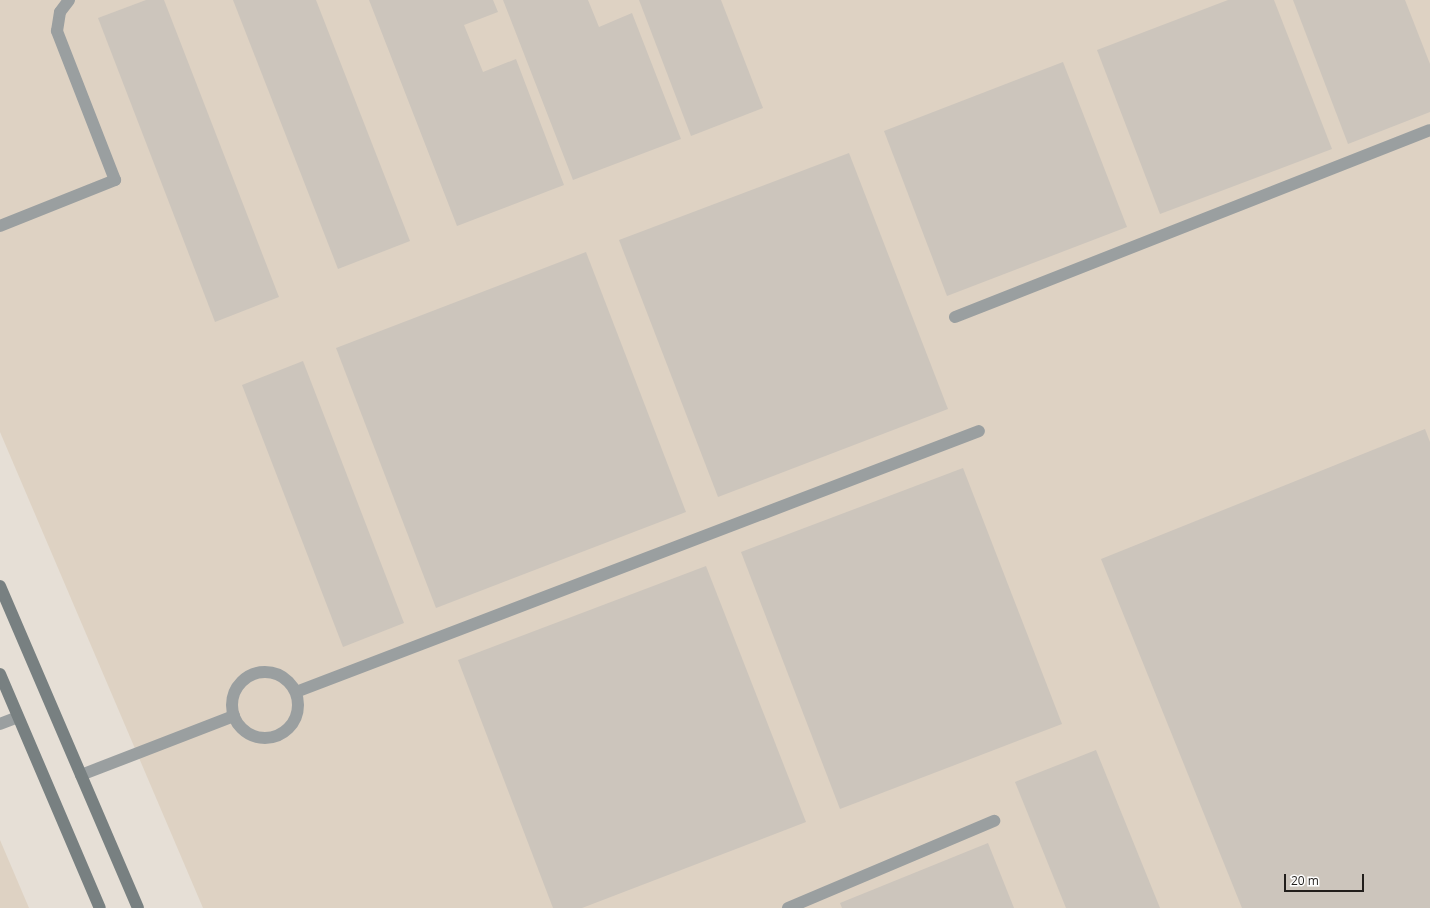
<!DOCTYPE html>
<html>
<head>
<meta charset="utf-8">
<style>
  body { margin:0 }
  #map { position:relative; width:1430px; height:908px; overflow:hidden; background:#e6dfd6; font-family:"Open Sans",sans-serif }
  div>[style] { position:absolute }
  .built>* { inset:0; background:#ded2c3 }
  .building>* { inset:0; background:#ccc5bc }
  .lane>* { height:12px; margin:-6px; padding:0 6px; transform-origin:6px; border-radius:6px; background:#9a9fa0 }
  .lane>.ring { margin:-6px; padding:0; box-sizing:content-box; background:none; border:12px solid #9a9fa0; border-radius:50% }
  .secondary>* { height:12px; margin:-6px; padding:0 6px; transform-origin:6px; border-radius:6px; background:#788081 }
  span { translate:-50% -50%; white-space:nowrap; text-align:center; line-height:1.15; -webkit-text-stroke:3.5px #fff; paint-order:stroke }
  .scale { position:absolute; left:1284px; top:874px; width:80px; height:18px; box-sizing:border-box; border:2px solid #211e1b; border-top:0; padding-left:5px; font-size:12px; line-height:14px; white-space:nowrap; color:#211e1b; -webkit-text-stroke:3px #fff; paint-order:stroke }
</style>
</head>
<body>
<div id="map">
  <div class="built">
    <i style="clip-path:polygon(0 0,1430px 0,1430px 908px,203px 908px,0 432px)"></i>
    <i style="clip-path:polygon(0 840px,29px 908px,0 908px)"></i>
  </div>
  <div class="building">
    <i style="clip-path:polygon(146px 0,164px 0,279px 297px,215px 322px,98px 18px)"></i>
    <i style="clip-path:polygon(233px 0,316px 0,410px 241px,338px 269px)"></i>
    <i style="clip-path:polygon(369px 0,493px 0,498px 12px,464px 25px,483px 72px,516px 59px,564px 185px,457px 226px)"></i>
    <i style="clip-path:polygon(503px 0,588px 0,599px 27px,632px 13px,681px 139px,573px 180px)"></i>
    <i style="clip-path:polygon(639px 0,721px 0,763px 108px,691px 136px)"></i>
    <i style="clip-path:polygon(1228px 0,1274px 0,1332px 149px,1160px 214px,1097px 50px)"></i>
    <i style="clip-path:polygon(1293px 0,1405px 0,1430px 64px,1430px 112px,1348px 144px)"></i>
    <i style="clip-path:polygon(1063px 62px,1127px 227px,947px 296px,884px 131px)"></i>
    <i style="clip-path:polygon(849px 153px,948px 409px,718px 497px,619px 240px)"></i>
    <i style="clip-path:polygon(586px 252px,686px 512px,436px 608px,336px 348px)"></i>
    <i style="clip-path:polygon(303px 361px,404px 623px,343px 647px,242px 385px)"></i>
    <i style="clip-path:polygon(1425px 429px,1430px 442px,1430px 908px,1242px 908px,1101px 559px)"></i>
    <i style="clip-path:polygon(963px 468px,1062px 724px,840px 809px,741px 552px)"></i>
    <i style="clip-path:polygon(706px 566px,806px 822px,582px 908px,553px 908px,458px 660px)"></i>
    <i style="clip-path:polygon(1096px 750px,1160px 908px,1066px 908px,1015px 782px)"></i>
    <i style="clip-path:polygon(988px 843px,1014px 908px,842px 908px,840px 903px)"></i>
  </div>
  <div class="lane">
    <i style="left:0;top:226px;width:124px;rotate:-21.8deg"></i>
    <i style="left:115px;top:180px;width:160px;rotate:-111.3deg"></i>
    <i style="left:57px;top:31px;width:19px;rotate:-81deg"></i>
    <i style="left:60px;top:12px;width:15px;rotate:-53deg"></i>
    <i style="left:955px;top:317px;width:510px;rotate:-21.49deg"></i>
    <i class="ring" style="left:232px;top:672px;width:54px;height:54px"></i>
    <i style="left:296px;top:692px;width:731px;rotate:-20.91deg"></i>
    <i style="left:0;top:724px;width:19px;rotate:-21deg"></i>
    <i style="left:81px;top:775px;width:164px;rotate:-21.1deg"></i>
    <i style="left:788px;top:908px;width:224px;rotate:-22.9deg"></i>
  </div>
  <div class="secondary">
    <i style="left:0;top:586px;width:350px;rotate:66.8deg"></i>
    <i style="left:0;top:674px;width:254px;rotate:66.9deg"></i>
  </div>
  <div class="scale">20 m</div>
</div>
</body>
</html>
